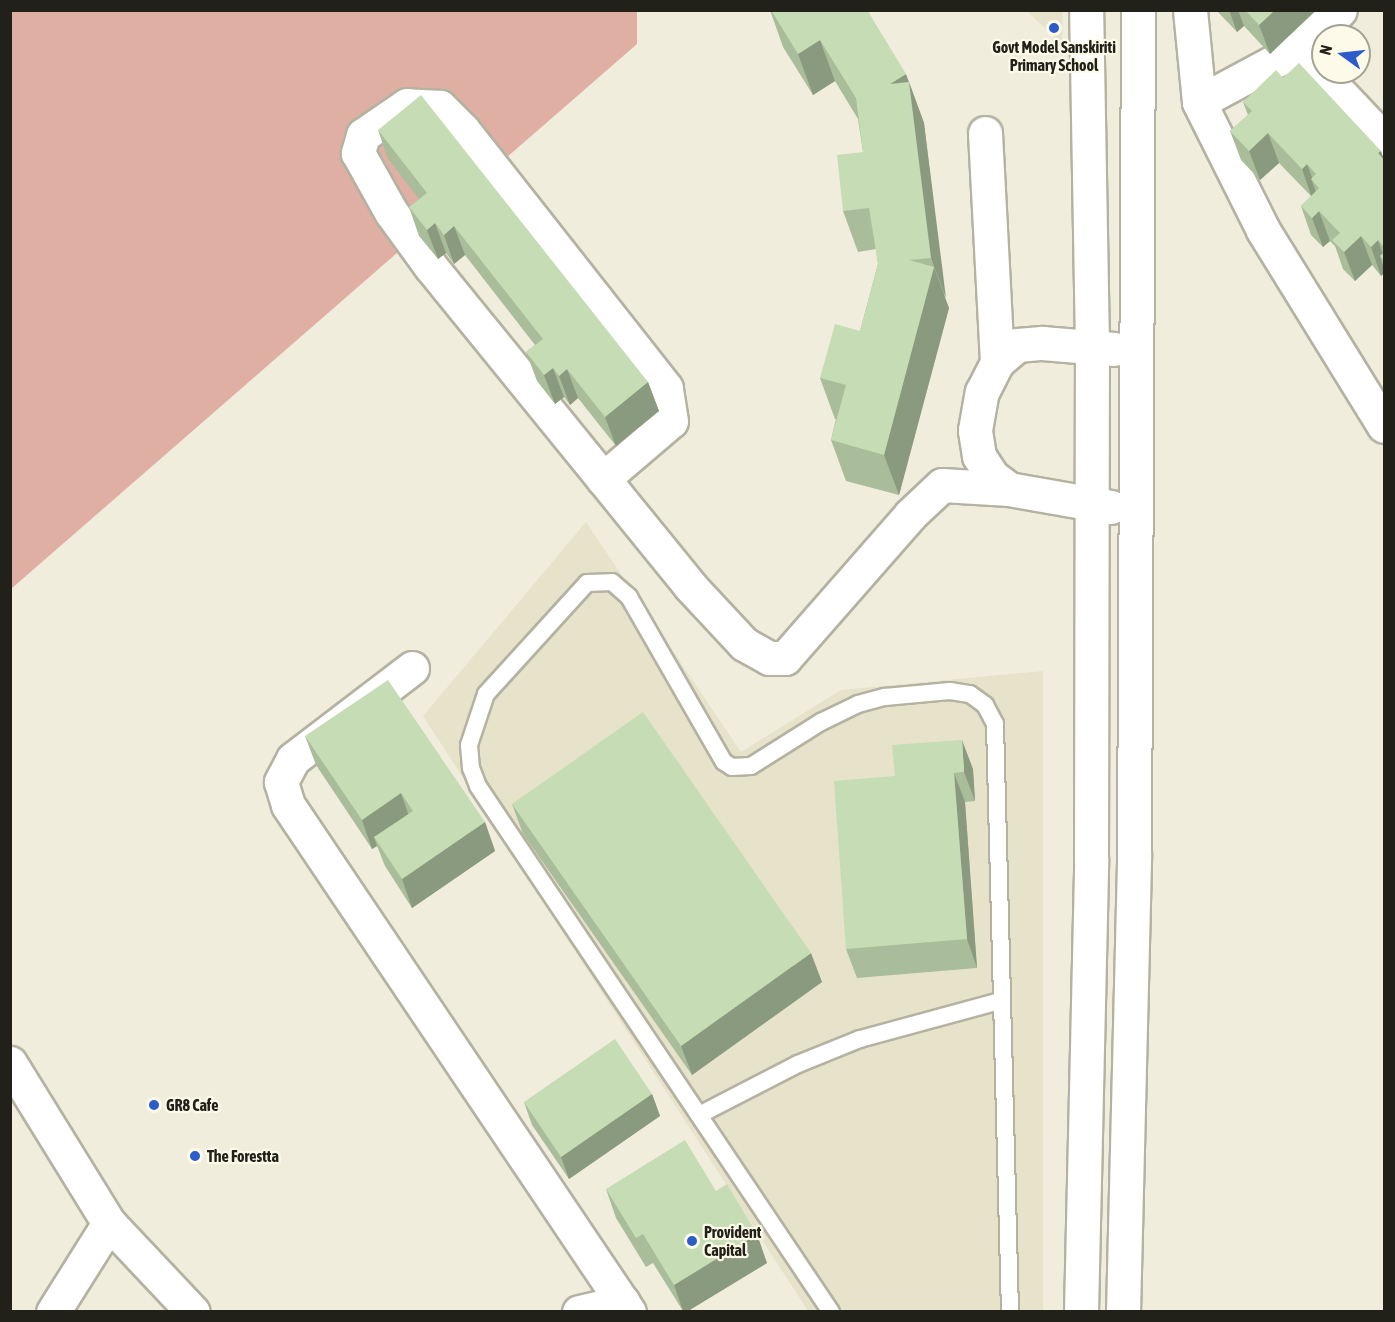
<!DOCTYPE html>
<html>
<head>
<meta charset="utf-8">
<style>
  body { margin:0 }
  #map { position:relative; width:1395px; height:1322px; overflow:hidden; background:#f0eddc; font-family:"Asap Condensed",sans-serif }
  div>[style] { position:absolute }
  .built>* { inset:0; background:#e7e3ca }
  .forest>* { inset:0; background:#e0afa4 }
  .roads { filter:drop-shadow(2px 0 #b5b2a2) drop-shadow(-2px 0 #b5b2a2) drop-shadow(0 2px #b5b2a2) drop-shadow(0 -2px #b5b2a2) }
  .service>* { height:16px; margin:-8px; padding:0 8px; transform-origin:8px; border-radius:8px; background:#fff }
  .minor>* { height:33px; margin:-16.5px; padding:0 16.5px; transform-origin:16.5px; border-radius:16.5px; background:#fff }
  .wall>* { inset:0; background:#a9bd9b }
  .shaded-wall>* { inset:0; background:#8a9a7e }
  .building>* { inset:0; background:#c5dcb4 }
  .dots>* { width:16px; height:16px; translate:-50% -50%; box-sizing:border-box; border:3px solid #fdfae9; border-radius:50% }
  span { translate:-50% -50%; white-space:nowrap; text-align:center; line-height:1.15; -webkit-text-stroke:4.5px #fdfae9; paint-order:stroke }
  .poi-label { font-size:16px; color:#212019; font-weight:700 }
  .left { translate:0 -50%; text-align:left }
  .frame { position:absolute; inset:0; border:12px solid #212019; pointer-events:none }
  .north { position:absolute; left:1311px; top:24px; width:60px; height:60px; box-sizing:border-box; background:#fdfae9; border:2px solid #a5a396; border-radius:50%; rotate:285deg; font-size:16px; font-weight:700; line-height:24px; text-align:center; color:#212019 }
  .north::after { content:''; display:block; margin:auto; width:21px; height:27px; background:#2c5bca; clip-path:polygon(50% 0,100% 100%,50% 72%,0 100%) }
</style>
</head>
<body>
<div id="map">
  <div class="built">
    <i style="clip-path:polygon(1027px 11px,1063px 11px,1062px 45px)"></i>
    <i style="clip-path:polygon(586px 522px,741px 752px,841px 690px,1043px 671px,1043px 1311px,808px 1311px,423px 716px)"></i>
  </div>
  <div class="forest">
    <i style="clip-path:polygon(11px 11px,637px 11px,637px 44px,11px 589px)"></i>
  </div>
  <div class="roads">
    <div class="service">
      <i style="left:699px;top:1115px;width:111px;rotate:-27.3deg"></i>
      <i style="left:798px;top:1064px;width:67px;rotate:-22deg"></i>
      <i style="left:860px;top:1039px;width:145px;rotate:-15.2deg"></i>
      <i style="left:831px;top:1312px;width:633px;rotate:-123.87deg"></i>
      <i style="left:478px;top:786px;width:19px;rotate:-111deg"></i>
      <i style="left:471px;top:768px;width:23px;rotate:-95deg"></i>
      <i style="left:469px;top:745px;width:54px;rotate:-71.6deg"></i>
      <i style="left:486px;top:694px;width:150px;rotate:-47.7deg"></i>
      <i style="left:587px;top:583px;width:25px;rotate:-2deg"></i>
      <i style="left:612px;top:582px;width:23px;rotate:41deg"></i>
      <i style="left:629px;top:597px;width:190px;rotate:60.1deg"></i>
      <i style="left:724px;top:762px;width:9px;rotate:32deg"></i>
      <i style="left:732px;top:767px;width:19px;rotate:-3deg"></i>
      <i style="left:751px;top:766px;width:83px;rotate:-32.2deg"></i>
      <i style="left:821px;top:722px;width:41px;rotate:-25.9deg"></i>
      <i style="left:858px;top:704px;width:28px;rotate:-15deg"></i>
      <i style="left:885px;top:697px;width:65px;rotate:-5.3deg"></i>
      <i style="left:950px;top:691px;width:20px;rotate:9deg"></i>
      <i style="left:970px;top:694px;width:19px;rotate:36deg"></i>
      <i style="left:985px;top:705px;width:21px;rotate:62deg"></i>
      <i style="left:995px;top:724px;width:588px;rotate:88.54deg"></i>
    </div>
    <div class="minor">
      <i style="left:1190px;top:10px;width:92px;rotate:84.4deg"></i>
      <i style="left:1199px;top:102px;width:143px;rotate:63.4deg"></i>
      <i style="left:1263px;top:230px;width:230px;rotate:58.3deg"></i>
      <i style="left:1298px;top:49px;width:125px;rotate:46.6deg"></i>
      <i style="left:1199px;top:102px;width:112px;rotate:-28.2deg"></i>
      <i style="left:1298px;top:49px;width:57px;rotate:-42.9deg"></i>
      <i style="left:985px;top:133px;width:229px;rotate:87deg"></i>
      <i style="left:603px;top:479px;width:89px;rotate:-40.5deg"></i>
      <i style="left:671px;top:421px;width:33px;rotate:-99deg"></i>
      <i style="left:666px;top:388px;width:328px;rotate:-128.2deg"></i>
      <i style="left:463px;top:130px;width:33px;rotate:-135deg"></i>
      <i style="left:440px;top:107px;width:33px;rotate:-177deg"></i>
      <i style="left:407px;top:105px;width:53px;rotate:145.7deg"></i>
      <i style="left:363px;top:135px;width:19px;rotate:106deg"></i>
      <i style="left:358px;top:153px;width:68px;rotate:60.8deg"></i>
      <i style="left:391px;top:212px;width:68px;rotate:54deg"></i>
      <i style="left:431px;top:267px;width:411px;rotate:50.9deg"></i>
      <i style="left:690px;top:586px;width:79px;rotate:47deg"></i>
      <i style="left:744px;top:644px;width:29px;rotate:29deg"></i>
      <i style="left:769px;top:658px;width:16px"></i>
      <i style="left:785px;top:658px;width:190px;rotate:-48.8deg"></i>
      <i style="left:910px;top:515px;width:44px;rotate:-43.2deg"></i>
      <i style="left:942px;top:485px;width:67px;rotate:3.4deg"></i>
      <i style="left:1111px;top:507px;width:104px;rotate:-170deg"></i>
      <i style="left:1009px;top:489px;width:21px;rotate:-143deg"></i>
      <i style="left:992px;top:476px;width:24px;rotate:-123deg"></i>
      <i style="left:979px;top:456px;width:26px;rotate:-99deg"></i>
      <i style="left:975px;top:430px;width:39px;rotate:-80deg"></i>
      <i style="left:982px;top:392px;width:34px;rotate:-63deg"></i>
      <i style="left:997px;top:362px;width:26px;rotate:-40deg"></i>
      <i style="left:1017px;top:345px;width:25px;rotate:-5deg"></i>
      <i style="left:1042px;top:343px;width:72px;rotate:4.8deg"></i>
      <i style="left:412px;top:668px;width:150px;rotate:142.6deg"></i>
      <i style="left:293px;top:759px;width:26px;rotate:118deg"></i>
      <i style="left:281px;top:782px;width:24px;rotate:73deg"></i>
      <i style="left:288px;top:805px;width:611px;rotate:56.08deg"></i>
      <i style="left:10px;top:1063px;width:188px;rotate:58.3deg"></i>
      <i style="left:109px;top:1223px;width:122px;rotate:46.7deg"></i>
      <i style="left:53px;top:1312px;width:105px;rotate:-57.8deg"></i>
      <i style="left:579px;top:1312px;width:45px;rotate:-12.8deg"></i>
      <i style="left:1081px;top:1312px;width:453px;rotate:-88.7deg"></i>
      <i style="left:1091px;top:859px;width:513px;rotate:-89.89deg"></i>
      <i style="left:1092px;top:346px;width:336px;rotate:-91deg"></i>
      <i style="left:1123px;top:1312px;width:456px;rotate:-88.6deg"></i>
      <i style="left:1134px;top:856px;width:846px;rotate:-89.73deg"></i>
    </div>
  </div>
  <div class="wall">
    <i style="clip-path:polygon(770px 10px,867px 10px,909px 82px,924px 123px,945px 299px,949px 308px,899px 495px,846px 481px,831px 440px,836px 419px,835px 419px,820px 378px,860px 331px,878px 264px,876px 249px,858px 252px,843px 211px,863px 152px,858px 119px,835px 81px,813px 95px,783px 47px)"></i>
    <i style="clip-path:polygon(1216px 10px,1316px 10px,1270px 54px,1244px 26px,1237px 32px)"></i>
    <i style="clip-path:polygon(1283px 78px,1381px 151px,1384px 160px,1384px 273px,1381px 276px,1372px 265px,1355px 281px,1343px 269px,1335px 246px,1330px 241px,1323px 247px,1311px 235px,1301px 206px,1311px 196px,1279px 163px,1260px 180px,1241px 160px,1230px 131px,1248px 115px,1243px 102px)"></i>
    <i style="clip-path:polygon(378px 130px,648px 382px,659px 411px,616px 446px,578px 398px,570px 405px,564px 397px,555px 404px,537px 381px,526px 352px,535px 345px,465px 255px,454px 264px,446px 253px,438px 259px,419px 236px,409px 207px,419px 199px,388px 159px)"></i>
    <i style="clip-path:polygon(305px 736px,485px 822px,495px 851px,412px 908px,385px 866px,377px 846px,372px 849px,316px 765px)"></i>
    <i style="clip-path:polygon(973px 769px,975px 801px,965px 802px,977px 968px,857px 978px,846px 949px,895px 776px)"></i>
    <i style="clip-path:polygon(512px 804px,822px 982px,692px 1075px,523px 834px)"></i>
    <i style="clip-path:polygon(652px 1094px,660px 1116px,569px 1179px,532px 1125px,524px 1102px)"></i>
    <i style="clip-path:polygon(606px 1189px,716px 1191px,767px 1263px,688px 1311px,683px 1311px,653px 1263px,646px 1267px,616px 1218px)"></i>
  </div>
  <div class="shaded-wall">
    <i style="clip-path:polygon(1229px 10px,1238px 10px,1244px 26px,1237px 32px)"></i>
    <i style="clip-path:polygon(1275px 10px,1316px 10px,1270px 54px,1259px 25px)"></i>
    <i style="clip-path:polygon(820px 40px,835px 81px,813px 95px,798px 54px)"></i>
    <i style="clip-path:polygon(906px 74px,924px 123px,946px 298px,931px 258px,890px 84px)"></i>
    <i style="clip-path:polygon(1268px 133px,1279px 163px,1260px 180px,1249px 151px)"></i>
    <i style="clip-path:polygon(1381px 151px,1384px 160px,1378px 153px)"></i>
    <i style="clip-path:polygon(1307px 164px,1314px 183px,1311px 179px,1317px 194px,1312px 198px,1302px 169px)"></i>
    <i style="clip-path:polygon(1319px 211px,1330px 241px,1323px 247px,1312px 218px)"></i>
    <i style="clip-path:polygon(435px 223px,446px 253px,438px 259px,427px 230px)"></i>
    <i style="clip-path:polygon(454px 226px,465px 255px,454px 264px,444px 235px)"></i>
    <i style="clip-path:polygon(1361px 236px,1372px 265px,1355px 281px,1344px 252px)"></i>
    <i style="clip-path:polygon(1378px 240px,1384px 257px,1380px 256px,1384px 269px,1384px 273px,1381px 276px,1371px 247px)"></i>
    <i style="clip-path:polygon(934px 267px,949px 308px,899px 495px,884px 455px)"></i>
    <i style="clip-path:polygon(553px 368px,564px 397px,555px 404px,544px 375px)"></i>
    <i style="clip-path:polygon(567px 369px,578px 398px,570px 405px,559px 376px)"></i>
    <i style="clip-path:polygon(648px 382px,659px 411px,616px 446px,605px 417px)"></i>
    <i style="clip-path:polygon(962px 740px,973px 769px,975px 801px,964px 772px)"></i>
    <i style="clip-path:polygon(954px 773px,965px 802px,977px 968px,967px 939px)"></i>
    <i style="clip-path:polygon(401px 793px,411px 822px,374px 837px,377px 846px,372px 849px,362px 820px)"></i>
    <i style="clip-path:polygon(485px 822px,495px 851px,412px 908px,402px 879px)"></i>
    <i style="clip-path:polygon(811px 953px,822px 982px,692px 1075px,681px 1046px)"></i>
    <i style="clip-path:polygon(652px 1094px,660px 1116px,569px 1179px,561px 1157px)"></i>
    <i style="clip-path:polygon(757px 1234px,767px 1263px,688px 1311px,683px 1311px,674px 1285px)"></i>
  </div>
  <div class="building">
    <i style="clip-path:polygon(771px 10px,867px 10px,906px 74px,890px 84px,909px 82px,931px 258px,909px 260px,934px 267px,884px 455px,831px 440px,846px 385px,820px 378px,835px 324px,860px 331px,878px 264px,869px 208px,843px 211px,837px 155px,863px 152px,856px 98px,820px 40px,798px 54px)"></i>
    <i style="clip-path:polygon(1245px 10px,1275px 10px,1259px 25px)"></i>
    <i style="clip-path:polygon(1299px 63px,1381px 151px,1378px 153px,1384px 160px,1384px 247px,1378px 240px,1371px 247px,1361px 236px,1344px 252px,1332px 240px,1340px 233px,1319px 211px,1312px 218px,1301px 206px,1319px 188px,1311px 179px,1316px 174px,1307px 164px,1302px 169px,1268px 133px,1249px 151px,1230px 131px,1252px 111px,1243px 102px,1276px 70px,1283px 78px)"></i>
    <i style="clip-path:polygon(421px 95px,648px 382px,605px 417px,567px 369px,559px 376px,553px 368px,544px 375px,526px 352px,543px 339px,454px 226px,444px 235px,435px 223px,427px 230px,409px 207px,427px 193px,378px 130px)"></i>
    <i style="clip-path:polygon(1384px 252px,1384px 261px,1380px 256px)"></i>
    <i style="clip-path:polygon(388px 680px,485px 822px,402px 879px,374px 837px,413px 811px,401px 793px,362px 820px,305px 736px)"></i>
    <i style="clip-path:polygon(643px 712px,811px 953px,681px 1046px,512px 804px)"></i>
    <i style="clip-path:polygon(962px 740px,964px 772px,954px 773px,967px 939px,846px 949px,834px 781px,895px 776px,892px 745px)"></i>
    <i style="clip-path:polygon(615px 1039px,652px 1094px,561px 1157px,524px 1102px)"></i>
    <i style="clip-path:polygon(685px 1140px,716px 1191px,727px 1184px,757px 1234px,674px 1285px,643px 1234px,636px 1238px,606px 1189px)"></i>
  </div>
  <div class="dots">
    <i style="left:1054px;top:28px;background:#2c5bca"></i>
    <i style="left:154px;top:1105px;background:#2c5bca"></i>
    <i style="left:195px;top:1156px;background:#2c5bca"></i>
    <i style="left:692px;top:1241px;background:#2c5bca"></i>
  </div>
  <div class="poi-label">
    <span style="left:1054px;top:56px">Govt Model Sanskiriti<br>Primary School</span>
    <span class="left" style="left:166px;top:1105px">GR8 Cafe</span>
    <span class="left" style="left:207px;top:1156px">The Forestta</span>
    <span class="left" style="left:704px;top:1241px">Provident<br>Capital</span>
  </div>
  <div class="frame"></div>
  <div class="north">N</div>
</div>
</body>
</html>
